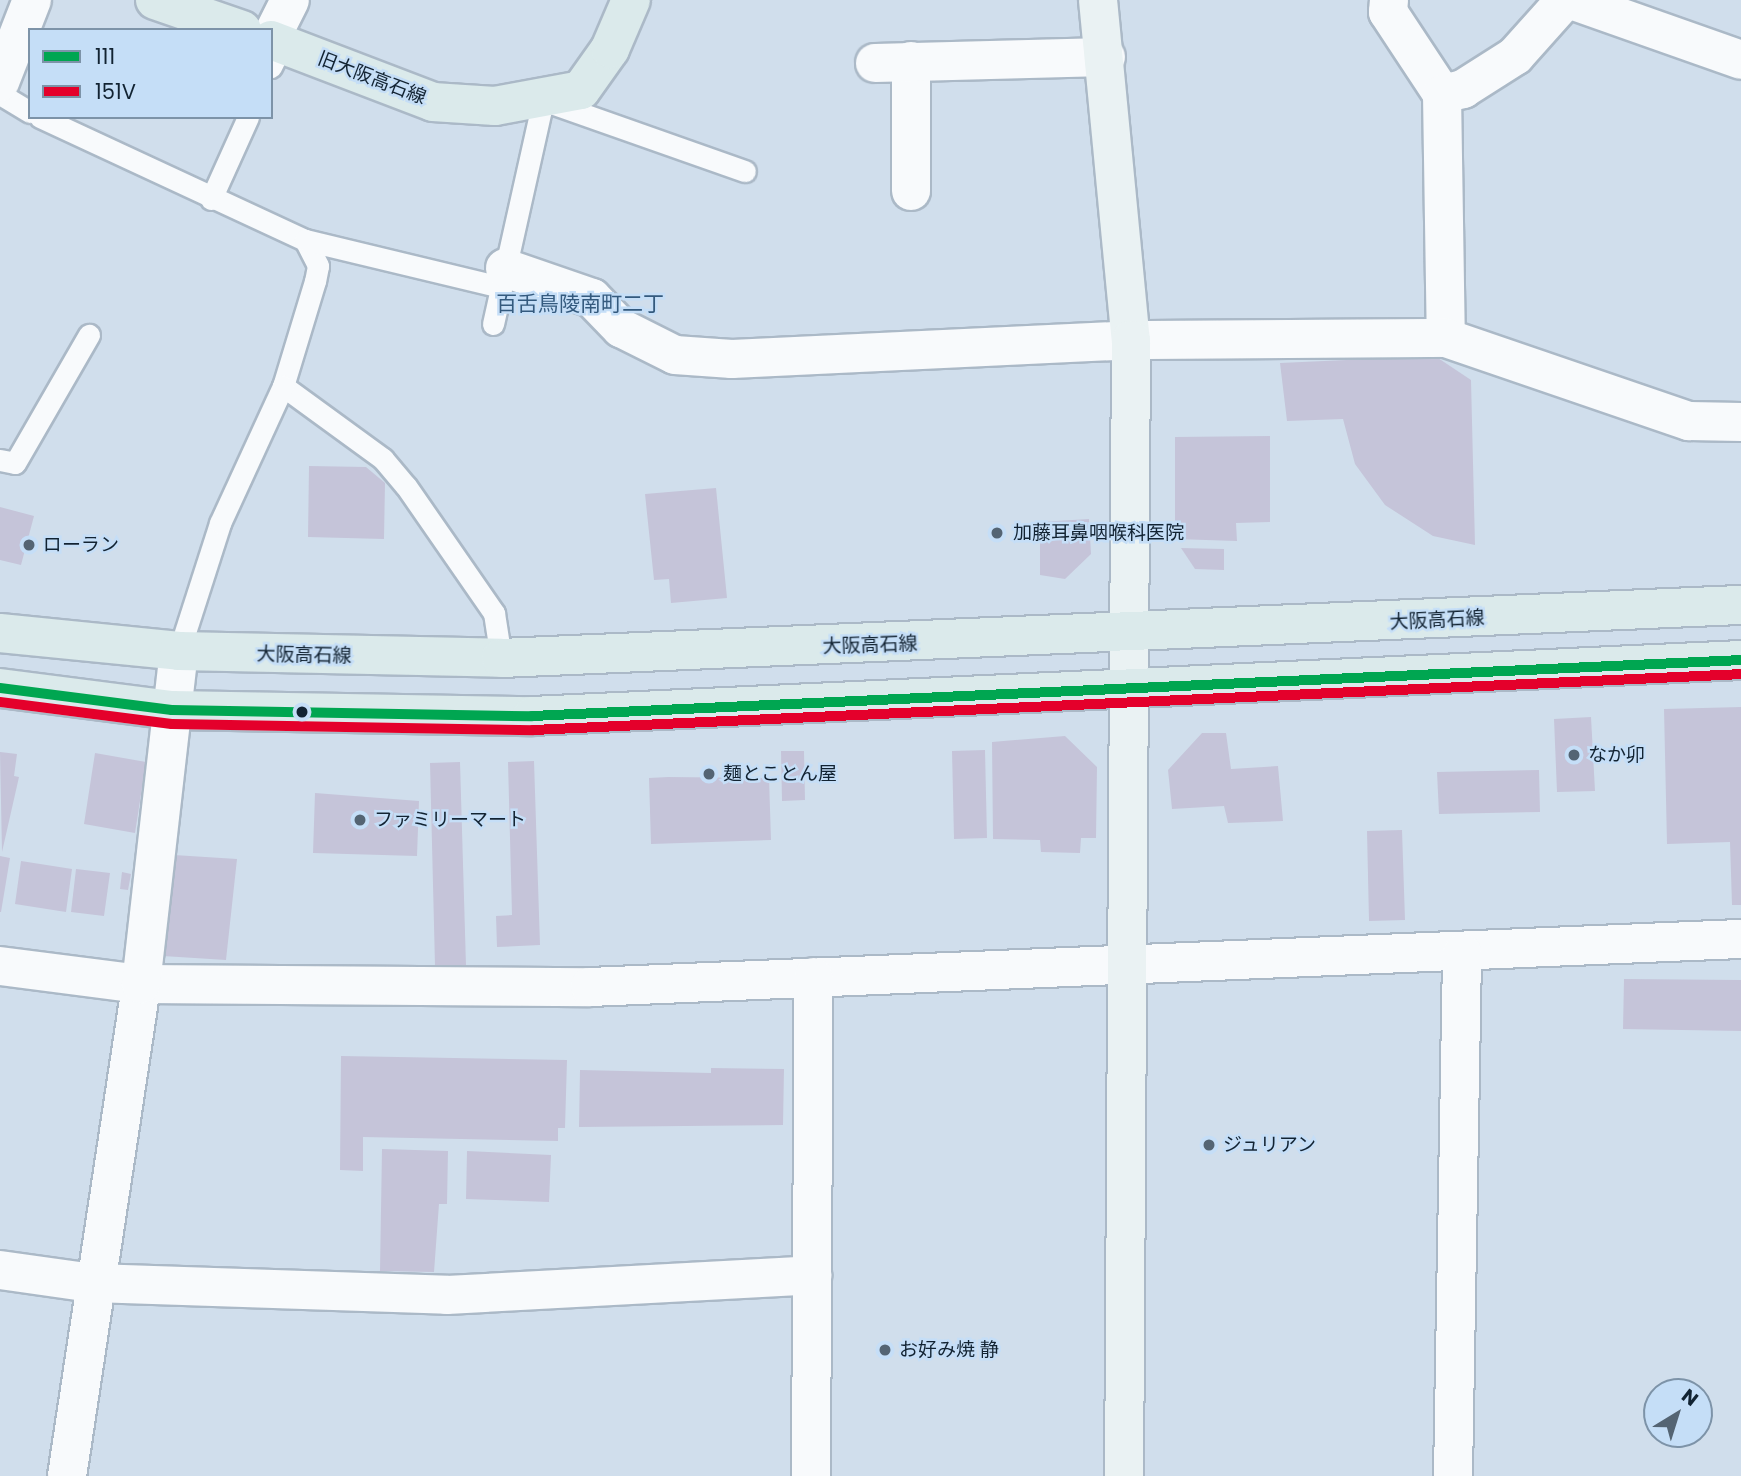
<!DOCTYPE html>
<html>
<head>
<meta charset="utf-8">
<style>
  body { margin:0 }
  #map { position:relative; width:1741px; height:1476px; overflow:hidden; background:#d0deec; font-family:Poppins,"Noto Sans JP",sans-serif }
  div>[style] { position:absolute }
  .building>* { inset:0; background:#c5c4d9 }
  .roads { filter:drop-shadow(2px 0 #abb9c7) drop-shadow(-2px 0 #abb9c7) drop-shadow(0 2px #abb9c7) drop-shadow(0 -2px #abb9c7) }
  .lane>* { height:21px; margin:-10.5px; padding:0 10.5px; transform-origin:10.5px; border-radius:10.5px; background:#f8fafc }
  .street>* { height:38px; margin:-19px; padding:0 19px; transform-origin:19px; border-radius:19px; background:#f8fafc }
  .secondary>* { height:38px; margin:-19px; padding:0 19px; transform-origin:19px; border-radius:19px; background:#eaf2f3 }
  .primary>* { height:38px; margin:-19px; padding:0 19px; transform-origin:19px; border-radius:19px; background:#dbeaeb }
  .bus-1>* { height:10px; margin:-5px; padding:0 5px; transform-origin:5px; border-radius:5px; background:#00a651 }
  .bus-2>* { height:10px; margin:-5px; padding:0 5px; transform-origin:5px; border-radius:5px; background:#e4002b }
  .dots>* { width:19px; height:19px; translate:-50% -50%; box-sizing:border-box; border:4px solid #c5def7; border-radius:50% }
  span { translate:-50% -50%; white-space:nowrap; text-align:center; line-height:1.15; -webkit-text-stroke:5px #c5def7; paint-order:stroke }
  .street-label { font-size:19px; color:#122332 }
  .poi-label { font-size:19px; color:#122332 }
  .left { translate:0 -50%; text-align:left }
  .neighbourhood-label { font-size:21px; color:#345a7e }
  .legend { position:absolute; left:28px; top:28px; width:245px; height:91px; box-sizing:border-box; background:#c5def7; border:2px solid #7d93a8; margin:0; padding:9px 12px; list-style:none; font-size:21px; color:#122332 }
  .legend li { display:flex; align-items:center; gap:14px; height:35px }
  .legend b { width:35px; border:2px solid #7d93a8 }
  .north { position:absolute; left:1643px; top:1378px; width:70px; height:70px; box-sizing:border-box; background:#c5def7; border:2px solid #7d93a8; border-radius:50%; rotate:38deg; font-size:19px; font-weight:700; line-height:28px; text-align:center; color:#122332 }
  .north::after { content:''; display:block; margin:auto; width:24px; height:32px; background:#546473; clip-path:polygon(50% 0,100% 100%,50% 72%,0 100%) }
</style>
</head>
<body>
<div id="map">
  <div class="building">
    <i style="clip-path:polygon(1435px 356px,1471px 380px,1475px 545px,1433px 536px,1385px 505px,1355px 464px,1343px 419px,1287px 421px,1280px 363px)"></i>
    <i style="clip-path:polygon(1270px 436px,1270px 522px,1236px 523px,1237px 541px,1175px 539px,1175px 437px)"></i>
    <i style="clip-path:polygon(309px 466px,366px 467px,385px 483px,384px 539px,308px 537px)"></i>
    <i style="clip-path:polygon(716px 488px,727px 598px,671px 603px,669px 579px,654px 580px,645px 494px)"></i>
    <i style="clip-path:polygon(0 507px,34px 516px,21px 565px,0 560px)"></i>
    <i style="clip-path:polygon(1089px 519px,1091px 554px,1065px 579px,1040px 575px,1040px 522px)"></i>
    <i style="clip-path:polygon(1181px 548px,1224px 549px,1224px 570px,1195px 569px)"></i>
    <i style="clip-path:polygon(1741px 707px,1741px 905px,1732px 905px,1730px 842px,1667px 844px,1664px 709px)"></i>
    <i style="clip-path:polygon(1591px 717px,1595px 791px,1557px 792px,1554px 719px)"></i>
    <i style="clip-path:polygon(1202px 733px,1226px 733px,1231px 769px,1278px 766px,1283px 821px,1228px 823px,1224px 806px,1172px 809px,1168px 770px)"></i>
    <i style="clip-path:polygon(1065px 736px,1097px 767px,1096px 838px,1081px 838px,1080px 853px,1041px 852px,1040px 840px,993px 839px,992px 742px)"></i>
    <i style="clip-path:polygon(985px 750px,987px 838px,954px 839px,952px 751px)"></i>
    <i style="clip-path:polygon(781px 751px,804px 751px,805px 800px,782px 801px)"></i>
    <i style="clip-path:polygon(0 752px,17px 754px,14px 776px,19px 777px,2px 852px)"></i>
    <i style="clip-path:polygon(95px 753px,146px 762px,135px 833px,84px 824px)"></i>
    <i style="clip-path:polygon(534px 761px,540px 945px,497px 947px,496px 916px,512px 915px,508px 762px)"></i>
    <i style="clip-path:polygon(460px 762px,466px 966px,435px 966px,430px 763px)"></i>
    <i style="clip-path:polygon(1539px 770px,1540px 812px,1439px 814px,1437px 772px)"></i>
    <i style="clip-path:polygon(668px 777px,769px 778px,771px 840px,651px 844px,649px 778px)"></i>
    <i style="clip-path:polygon(315px 793px,419px 801px,417px 856px,313px 853px)"></i>
    <i style="clip-path:polygon(1402px 830px,1405px 920px,1369px 921px,1367px 831px)"></i>
    <i style="clip-path:polygon(174px 855px,237px 859px,226px 960px,163px 956px)"></i>
    <i style="clip-path:polygon(0 856px,10px 858px,1px 912px,0 912px)"></i>
    <i style="clip-path:polygon(21px 861px,72px 869px,66px 912px,15px 904px)"></i>
    <i style="clip-path:polygon(76px 869px,110px 873px,104px 916px,71px 912px)"></i>
    <i style="clip-path:polygon(122px 872px,131px 874px,128px 890px,120px 889px)"></i>
    <i style="clip-path:polygon(1624px 979px,1741px 980px,1741px 1031px,1623px 1029px)"></i>
    <i style="clip-path:polygon(341px 1056px,567px 1060px,565px 1128px,558px 1128px,558px 1141px,363px 1137px,363px 1171px,340px 1170px)"></i>
    <i style="clip-path:polygon(711px 1068px,784px 1069px,783px 1125px,579px 1127px,580px 1070px,711px 1073px)"></i>
    <i style="clip-path:polygon(382px 1149px,448px 1151px,447px 1204px,439px 1204px,434px 1272px,380px 1271px)"></i>
    <i style="clip-path:polygon(467px 1151px,551px 1155px,549px 1202px,466px 1199px)"></i>
  </div>
  <div class="roads">
    <div class="lane">
      <i style="left:271px;top:67px;width:25px;rotate:-64deg"></i>
      <i style="left:0;top:94px;width:35px;rotate:31deg"></i>
      <i style="left:40px;top:117px;width:292px;rotate:24.9deg"></i>
      <i style="left:305px;top:240px;width:29px;rotate:63deg"></i>
      <i style="left:318px;top:266px;width:15px;rotate:101deg"></i>
      <i style="left:315px;top:281px;width:110px;rotate:106.9deg"></i>
      <i style="left:283px;top:386px;width:124px;rotate:36.1deg"></i>
      <i style="left:383px;top:459px;width:35px;rotate:50deg"></i>
      <i style="left:406px;top:486px;width:155px;rotate:55.3deg"></i>
      <i style="left:494px;top:613px;width:46px;rotate:81.2deg"></i>
      <i style="left:211px;top:199px;width:90px;rotate:-65.7deg"></i>
      <i style="left:305px;top:240px;width:202px;rotate:13.5deg"></i>
      <i style="left:493px;top:324px;width:230px;rotate:-77.4deg"></i>
      <i style="left:543px;top:100px;width:214px;rotate:19.4deg"></i>
      <i style="left:0;top:460px;width:15px;rotate:11deg"></i>
      <i style="left:15px;top:463px;width:148px;rotate:-60deg"></i>
      <i style="left:179px;top:651px;width:134px;rotate:-72.2deg"></i>
      <i style="left:220px;top:523px;width:151px;rotate:-65.3deg"></i>
    </div>
    <div class="street">
      <i style="left:1389px;top:0;width:12px;rotate:95deg"></i>
      <i style="left:1388px;top:12px;width:98px;rotate:56.6deg"></i>
      <i style="left:1442px;top:94px;width:244px;rotate:89.1deg"></i>
      <i style="left:1571px;top:0;width:180px;rotate:19.4deg"></i>
      <i style="left:271px;top:38px;width:42px;rotate:-63.4deg"></i>
      <i style="left:911px;top:61px;width:130px;rotate:90deg"></i>
      <i style="left:875px;top:63px;width:231px;rotate:-1.5deg"></i>
      <i style="left:0;top:82px;width:88px;rotate:-68.7deg"></i>
      <i style="left:1442px;top:94px;width:22px;rotate:-13deg"></i>
      <i style="left:1463px;top:89px;width:62px;rotate:-32.4deg"></i>
      <i style="left:1515px;top:56px;width:75px;rotate:-48.2deg"></i>
      <i style="left:505px;top:268px;width:92px;rotate:19deg"></i>
      <i style="left:592px;top:298px;width:42px;rotate:46deg"></i>
      <i style="left:621px;top:328px;width:60px;rotate:26.6deg"></i>
      <i style="left:675px;top:355px;width:57px;rotate:4deg"></i>
      <i style="left:732px;top:359px;width:399px;rotate:-2.7deg"></i>
      <i style="left:1131px;top:340px;width:315px;rotate:-0.4deg"></i>
      <i style="left:1446px;top:338px;width:257px;rotate:18.9deg"></i>
      <i style="left:1689px;top:421px;width:52px;rotate:1.1deg"></i>
      <i style="left:0;top:966px;width:142px;rotate:7.3deg"></i>
      <i style="left:141px;top:984px;width:449px;rotate:0.4deg"></i>
      <i style="left:590px;top:987px;width:1152px;rotate:-2.39deg"></i>
      <i style="left:0;top:1270px;width:94px;rotate:8deg"></i>
      <i style="left:93px;top:1283px;width:354px;rotate:1.9deg"></i>
      <i style="left:447px;top:1295px;width:366px;rotate:-3.1deg"></i>
      <i style="left:67px;top:1476px;width:498px;rotate:-81.4deg"></i>
      <i style="left:141px;top:984px;width:335px;rotate:-83.5deg"></i>
      <i style="left:811px;top:1476px;width:499px;rotate:-89.7deg"></i>
      <i style="left:1453px;top:1476px;width:523px;rotate:-89.01deg"></i>
    </div>
    <div class="secondary">
      <i style="left:1098px;top:0;width:342px;rotate:84.5deg"></i>
      <i style="left:1131px;top:340px;width:1136px;rotate:90.35deg"></i>
    </div>
    <div class="primary">
      <i style="left:155px;top:0;width:92px;rotate:19deg"></i>
      <i style="left:271px;top:40px;width:173px;rotate:20.9deg"></i>
      <i style="left:433px;top:102px;width:62px;rotate:3.7deg"></i>
      <i style="left:495px;top:106px;width:87px;rotate:-10.5deg"></i>
      <i style="left:581px;top:90px;width:50px;rotate:-54.7deg"></i>
      <i style="left:610px;top:49px;width:53px;rotate:-66.8deg"></i>
      <i style="left:0;top:633px;width:180px;rotate:5.7deg"></i>
      <i style="left:179px;top:651px;width:322px;rotate:1.2deg"></i>
      <i style="left:501px;top:658px;width:1241px;rotate:-2.45deg"></i>
      <i style="left:0;top:688px;width:173px;rotate:7.3deg"></i>
      <i style="left:172px;top:710px;width:360px;rotate:1deg"></i>
      <i style="left:532px;top:716px;width:1210px;rotate:-2.65deg"></i>
    </div>
  </div>
  <div class="bus-1">
    <i style="left:0;top:688px;width:173px;rotate:7.3deg"></i>
    <i style="left:172px;top:710px;width:360px;rotate:1deg"></i>
    <i style="left:532px;top:716px;width:1210px;rotate:-2.65deg"></i>
  </div>
  <div class="bus-2">
    <i style="left:0;top:702px;width:173px;rotate:7.3deg"></i>
    <i style="left:172px;top:724px;width:361px;rotate:1deg"></i>
    <i style="left:533px;top:730px;width:1209px;rotate:-2.65deg"></i>
  </div>
  <div class="dots">
    <i style="left:997px;top:533px;background:#546473"></i>
    <i style="left:29px;top:545px;background:#546473"></i>
    <i style="left:302px;top:712px;background:#122332"></i>
    <i style="left:1574px;top:755px;background:#546473"></i>
    <i style="left:709px;top:774px;background:#546473"></i>
    <i style="left:360px;top:820px;background:#546473"></i>
    <i style="left:1209px;top:1145px;background:#546473"></i>
    <i style="left:885px;top:1350px;background:#546473"></i>
  </div>
  <div class="street-label">
    <span style="left:372px;top:78px;rotate:21deg">旧大阪高石線</span>
    <span style="left:1437px;top:620px;rotate:-3deg">大阪高石線</span>
    <span style="left:870px;top:645px;rotate:-2deg">大阪高石線</span>
    <span style="left:304px;top:655px;rotate:1deg">大阪高石線</span>
  </div>
  <div class="poi-label">
    <span class="left" style="left:1013px;top:533px">加藤耳鼻咽喉科医院</span>
    <span class="left" style="left:43px;top:545px">ローラン</span>
    <span class="left" style="left:1588px;top:755px">なか卯</span>
    <span class="left" style="left:723px;top:774px">麺とことん屋</span>
    <span class="left" style="left:374px;top:820px">ファミリーマート</span>
    <span class="left" style="left:1223px;top:1145px">ジュリアン</span>
    <span class="left" style="left:899px;top:1350px">お好み焼 静</span>
  </div>
  <div class="neighbourhood-label">
    <span style="left:580px;top:304px">百舌鳥陵南町二丁</span>
  </div>
  <ul class="legend">
  <li><b style="height:9px;background:#00a651"></b>111</li>
  <li><b style="height:9px;background:#e4002b"></b>151V</li>
  </ul>
  <div class="north">N</div>
</div>
</body>
</html>
